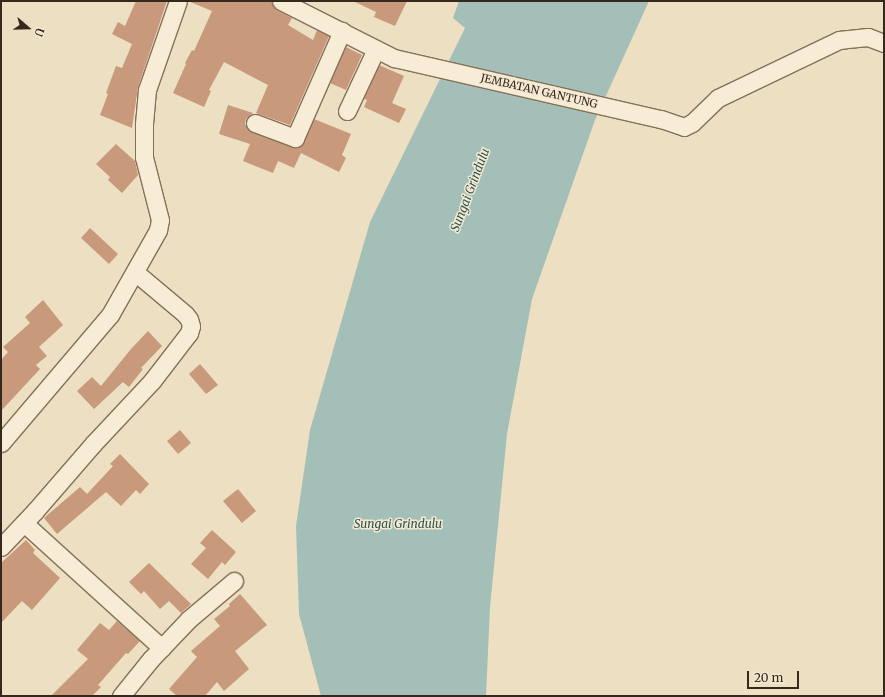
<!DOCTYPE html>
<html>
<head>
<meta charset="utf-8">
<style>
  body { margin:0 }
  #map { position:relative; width:885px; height:697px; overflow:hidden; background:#ecdfc2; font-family:Merriweather,serif }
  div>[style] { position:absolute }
  .water>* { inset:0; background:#a4bfb7 }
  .building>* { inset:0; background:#c8997a }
  .roads { filter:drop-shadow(1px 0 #85705a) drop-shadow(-1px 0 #85705a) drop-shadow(0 1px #85705a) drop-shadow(0 -1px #85705a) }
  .minor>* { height:17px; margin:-8.5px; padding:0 8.5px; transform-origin:8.5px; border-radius:8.5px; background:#f7ecd5 }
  span { translate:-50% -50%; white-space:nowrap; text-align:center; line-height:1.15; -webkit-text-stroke:3px #f3e9d2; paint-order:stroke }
  .street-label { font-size:11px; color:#35291e }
  .water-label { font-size:12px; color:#2e5451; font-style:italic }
  .frame { position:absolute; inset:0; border:2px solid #35291e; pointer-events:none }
  .north { position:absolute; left:8px; top:8px; width:40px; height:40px; -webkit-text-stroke:3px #f3e9d2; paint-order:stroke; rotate:110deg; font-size:11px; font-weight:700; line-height:16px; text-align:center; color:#35291e }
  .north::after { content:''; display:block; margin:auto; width:14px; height:18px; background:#35291e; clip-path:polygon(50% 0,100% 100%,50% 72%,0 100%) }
  .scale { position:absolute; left:747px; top:671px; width:52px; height:18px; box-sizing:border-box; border:2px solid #35291e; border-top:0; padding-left:5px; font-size:12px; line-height:14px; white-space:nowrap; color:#35291e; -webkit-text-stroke:3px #f3e9d2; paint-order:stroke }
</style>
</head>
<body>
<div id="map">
  <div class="water">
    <i style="clip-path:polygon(459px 1px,649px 1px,595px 120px,532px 299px,507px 434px,490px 607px,486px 696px,321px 696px,299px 614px,296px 526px,310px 430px,370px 222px,465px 28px,453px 18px)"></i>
  </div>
  <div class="building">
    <i style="clip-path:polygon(136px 1px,167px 1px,138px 87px,132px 128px,100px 115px,108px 94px,106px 93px,116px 66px,122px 68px,132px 44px,112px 34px,118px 22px,125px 26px)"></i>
    <i style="clip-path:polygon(188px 1px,271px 1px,276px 10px,292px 18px,288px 25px,313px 40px,317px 30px,329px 36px,290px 125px,256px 113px,268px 85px,224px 62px,209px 90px,211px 91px,204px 107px,173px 93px,186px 64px,185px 63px,192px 50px,194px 51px,212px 11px)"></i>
    <i style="clip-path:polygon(353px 1px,407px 1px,395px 26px,374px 17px,376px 12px)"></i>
    <i style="clip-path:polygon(346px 47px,362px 55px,346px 90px,330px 83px)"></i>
    <i style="clip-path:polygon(379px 65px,404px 76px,392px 103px,406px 109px,399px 123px,364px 107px,367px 100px,364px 99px)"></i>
    <i style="clip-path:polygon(228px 105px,253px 113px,246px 119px,245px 124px,251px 132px,292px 147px,301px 146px,304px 142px,314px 119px,351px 134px,342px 155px,346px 158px,339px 172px,301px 153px,294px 168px,278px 161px,273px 173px,243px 161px,250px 144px,219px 134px)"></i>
    <i style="clip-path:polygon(116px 144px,135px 161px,138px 175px,122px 193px,108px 180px,110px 177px,96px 164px)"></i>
    <i style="clip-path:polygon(90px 228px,118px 254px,109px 264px,81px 238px)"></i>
    <i style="clip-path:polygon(43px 300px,63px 325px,39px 347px,47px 356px,36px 365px,40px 369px,1px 411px,1px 360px,8px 352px,3px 347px,30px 323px,25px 317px)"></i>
    <i style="clip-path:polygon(148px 331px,162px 346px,141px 368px,143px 369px,129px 387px,123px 382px,94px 409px,77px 391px,92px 377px,101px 386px,131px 349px)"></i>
    <i style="clip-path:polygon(200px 364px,218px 385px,206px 394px,189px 374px)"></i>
    <i style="clip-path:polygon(180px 430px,191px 443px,178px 454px,167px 441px)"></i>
    <i style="clip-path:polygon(120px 454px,149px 484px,140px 494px,136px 490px,121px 506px,106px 492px,57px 534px,44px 518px,80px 487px,87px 494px,113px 466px,110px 464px)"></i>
    <i style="clip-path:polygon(238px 489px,256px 511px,242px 523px,223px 501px)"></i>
    <i style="clip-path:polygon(212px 530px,236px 552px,225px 565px,222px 562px,208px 579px,191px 564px,206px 548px,200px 543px)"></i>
    <i style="clip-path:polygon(26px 540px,35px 550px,33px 553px,60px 578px,32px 610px,22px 601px,1px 623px,1px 563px)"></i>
    <i style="clip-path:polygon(149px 563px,191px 604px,181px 613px,169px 601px,160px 609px,144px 591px,141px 594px,129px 582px)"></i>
    <i style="clip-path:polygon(240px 594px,267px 625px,235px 651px,249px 669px,224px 691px,217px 682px,205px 696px,177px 696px,169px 689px,197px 657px,191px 651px,220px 626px,214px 619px,230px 606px,229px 604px)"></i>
    <i style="clip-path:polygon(117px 621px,140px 641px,128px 654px,126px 653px,98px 685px,101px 687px,92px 696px,51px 696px,88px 659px,77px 650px,93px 631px,100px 623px,109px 630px)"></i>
  </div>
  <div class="roads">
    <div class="minor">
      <i style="left:281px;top:1px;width:127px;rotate:26.8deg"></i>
      <i style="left:394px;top:58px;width:274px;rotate:12.9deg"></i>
      <i style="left:661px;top:119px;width:24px;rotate:19deg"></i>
      <i style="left:684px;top:127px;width:9px;rotate:-27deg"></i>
      <i style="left:692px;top:123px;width:36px;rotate:-44deg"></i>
      <i style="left:718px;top:98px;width:134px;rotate:-25.6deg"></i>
      <i style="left:839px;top:40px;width:29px;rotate:-6deg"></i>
      <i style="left:868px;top:37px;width:17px;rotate:21deg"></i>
      <i style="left:347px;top:111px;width:68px;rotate:-64.9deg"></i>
      <i style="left:255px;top:123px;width:43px;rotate:20.6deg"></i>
      <i style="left:295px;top:138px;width:117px;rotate:-66.3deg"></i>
      <i style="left:1px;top:443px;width:168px;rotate:-49.6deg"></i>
      <i style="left:110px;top:315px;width:98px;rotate:-60.5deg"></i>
      <i style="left:158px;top:230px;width:10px;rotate:-79deg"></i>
      <i style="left:160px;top:220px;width:65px;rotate:-104.3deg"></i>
      <i style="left:144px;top:157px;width:33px;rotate:-90deg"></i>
      <i style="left:144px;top:124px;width:34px;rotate:-85deg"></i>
      <i style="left:147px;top:90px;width:94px;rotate:-70.8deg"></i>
      <i style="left:24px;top:523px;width:186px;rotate:42.2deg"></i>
      <i style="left:1px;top:547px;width:50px;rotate:-46.6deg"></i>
      <i style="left:35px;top:511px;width:89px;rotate:-49.1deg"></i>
      <i style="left:93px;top:444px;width:86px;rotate:-46.9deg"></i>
      <i style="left:152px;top:381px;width:61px;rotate:-52.4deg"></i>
      <i style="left:189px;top:333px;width:7px;rotate:-74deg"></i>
      <i style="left:191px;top:326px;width:7px;rotate:-106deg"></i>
      <i style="left:189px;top:319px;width:6px;rotate:-129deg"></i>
      <i style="left:185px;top:314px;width:65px;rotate:-140deg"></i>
      <i style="left:121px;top:696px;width:48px;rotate:-51deg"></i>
      <i style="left:151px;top:659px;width:55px;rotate:-46.5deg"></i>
      <i style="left:189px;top:619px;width:59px;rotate:-40.2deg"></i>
    </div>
  </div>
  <div class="street-label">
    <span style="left:539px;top:91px;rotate:13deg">JEMBATAN GANTUNG</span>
  </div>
  <div class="water-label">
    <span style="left:470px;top:190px;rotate:-69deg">Sungai Grindulu</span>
    <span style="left:398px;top:524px">Sungai Grindulu</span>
  </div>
  <div class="frame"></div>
  <div class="north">U</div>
  <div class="scale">20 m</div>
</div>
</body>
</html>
